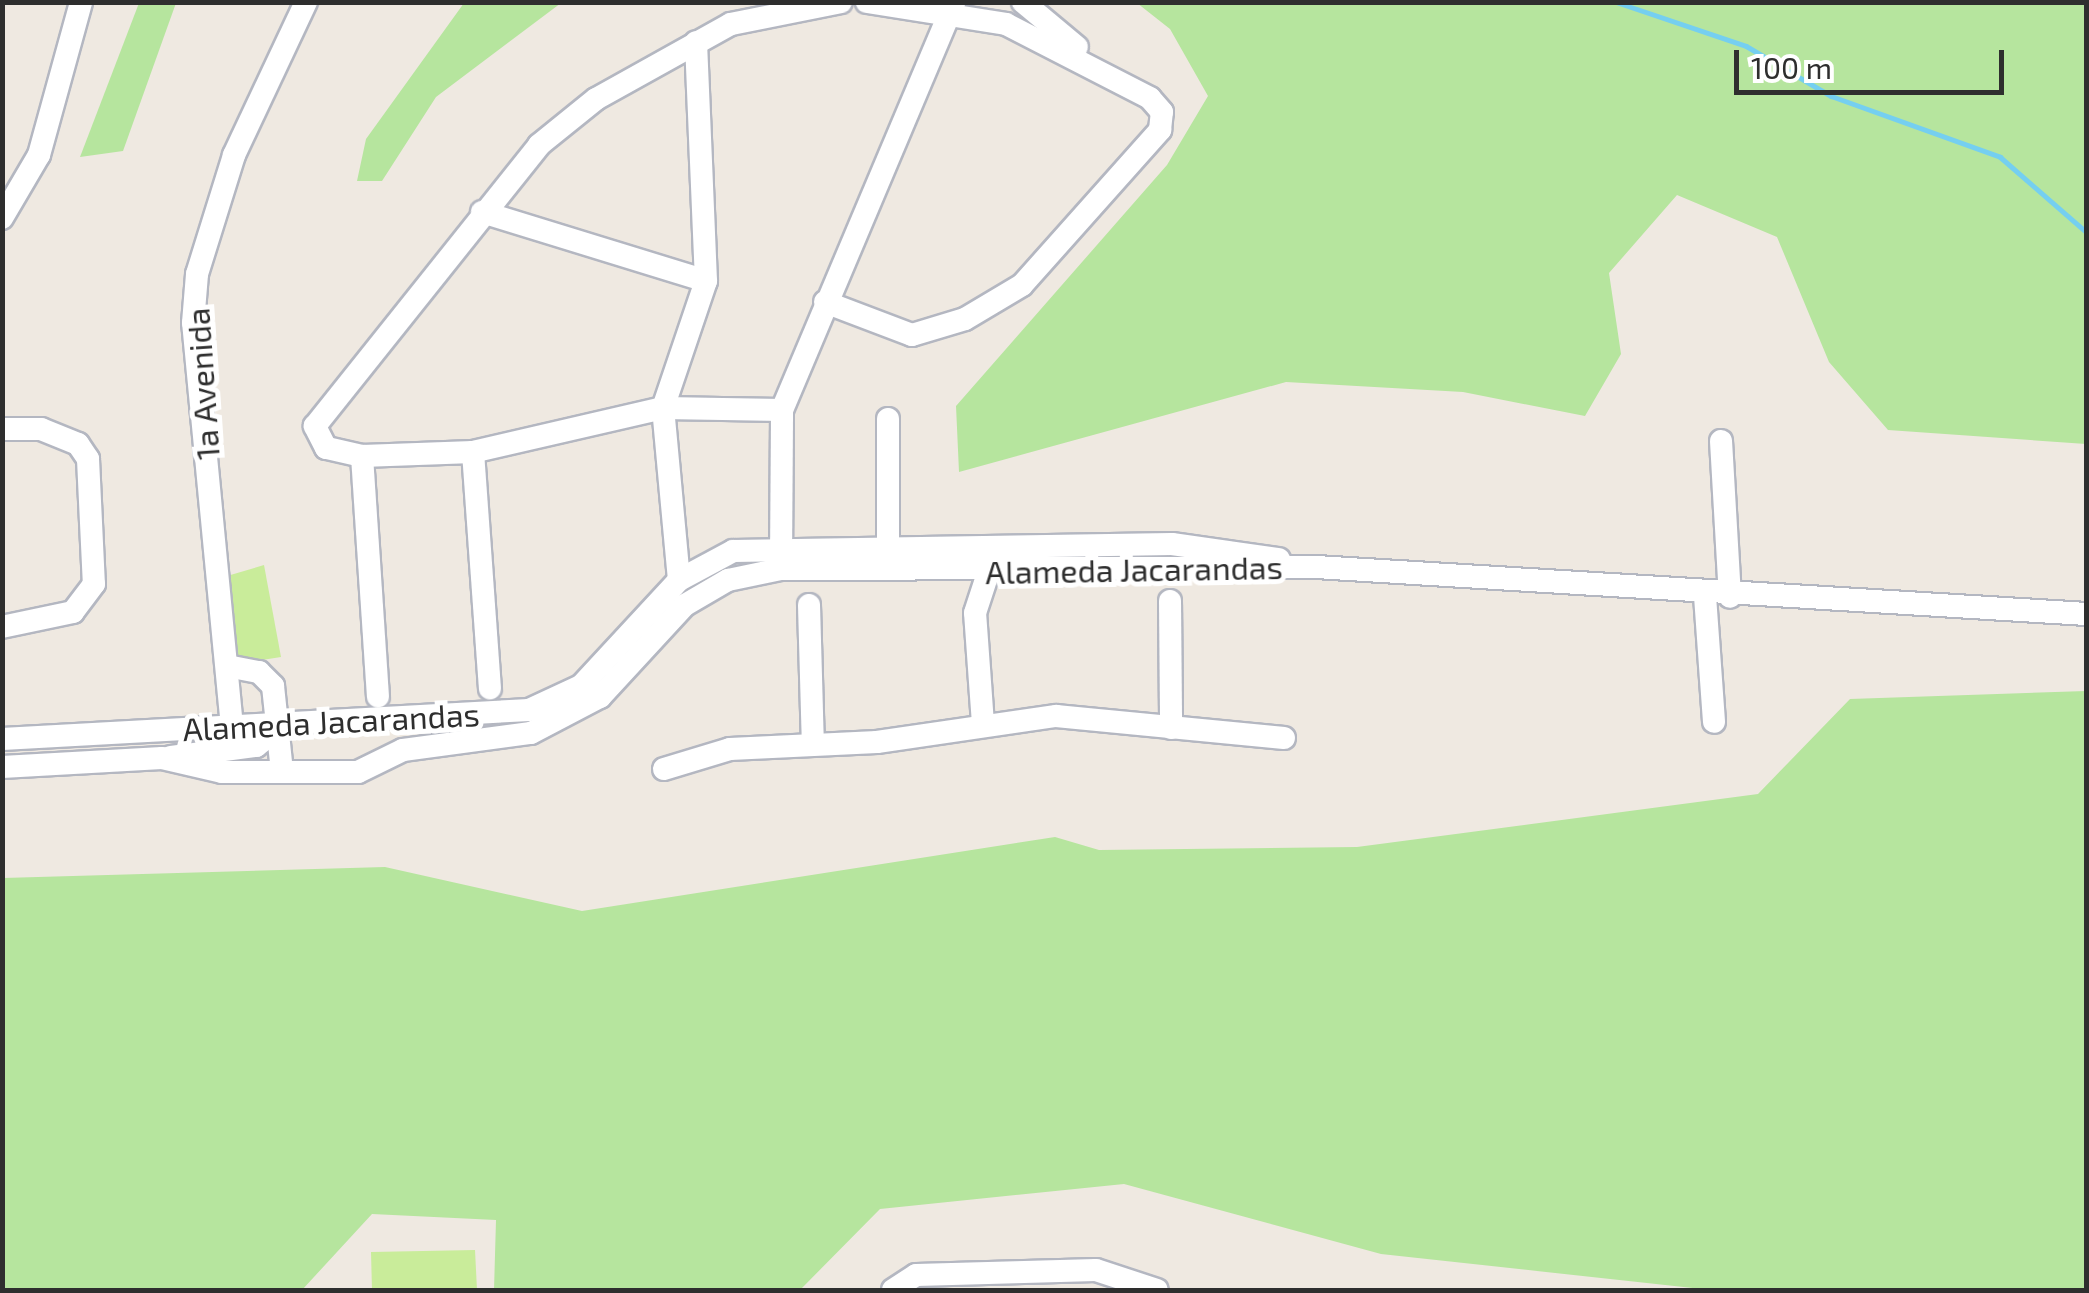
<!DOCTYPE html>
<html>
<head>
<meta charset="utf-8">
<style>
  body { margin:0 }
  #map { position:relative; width:2089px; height:1293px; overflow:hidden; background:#efe9e1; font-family:"Exo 2",sans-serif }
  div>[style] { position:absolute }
  .green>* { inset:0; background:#b6e59e }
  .pitch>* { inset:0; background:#c9ec9a }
  .stream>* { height:5px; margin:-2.5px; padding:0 2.5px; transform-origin:2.5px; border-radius:2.5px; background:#75cff0 }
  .roads { filter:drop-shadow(2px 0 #b4b7c1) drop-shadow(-2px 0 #b4b7c1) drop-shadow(0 2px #b4b7c1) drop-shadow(0 -2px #b4b7c1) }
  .street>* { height:22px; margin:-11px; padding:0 11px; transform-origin:11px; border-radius:11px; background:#fff }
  span { translate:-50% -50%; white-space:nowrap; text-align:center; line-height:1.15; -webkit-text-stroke:10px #fff; paint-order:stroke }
  .street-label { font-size:32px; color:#2e2e2e }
  .frame { position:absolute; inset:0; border:5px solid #2e2e2e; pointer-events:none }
  .scale { position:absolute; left:1734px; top:50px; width:270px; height:45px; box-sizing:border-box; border:5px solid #2e2e2e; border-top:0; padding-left:12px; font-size:30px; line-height:35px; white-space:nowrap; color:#2e2e2e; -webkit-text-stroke:8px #fff; paint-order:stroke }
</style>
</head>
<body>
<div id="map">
  <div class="green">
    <i style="clip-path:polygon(139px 3px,176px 3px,123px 151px,80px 157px)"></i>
    <i style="clip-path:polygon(464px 3px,561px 3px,436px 97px,382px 181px,357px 181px,366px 139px)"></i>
    <i style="clip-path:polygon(1137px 3px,2086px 3px,2086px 444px,1888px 430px,1829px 362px,1777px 237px,1677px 195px,1609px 273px,1621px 354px,1585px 416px,1463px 392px,1286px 382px,959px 472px,956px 406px,1167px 165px,1208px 96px,1170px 29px)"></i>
    <i style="clip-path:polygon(2086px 691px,2086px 1290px,1711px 1290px,1381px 1254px,1124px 1184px,880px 1209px,800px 1290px,494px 1290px,496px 1220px,372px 1214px,302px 1290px,3px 1290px,3px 878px,385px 867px,582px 911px,1055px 837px,1099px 850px,1357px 847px,1758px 794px,1850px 699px)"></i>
  </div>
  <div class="pitch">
    <i style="clip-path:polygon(264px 565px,281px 657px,250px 662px,236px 658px,227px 576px)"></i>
    <i style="clip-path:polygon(475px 1250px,477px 1290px,372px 1290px,371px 1252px)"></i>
  </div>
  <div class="stream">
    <i style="left:1616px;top:2px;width:137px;rotate:18.7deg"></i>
    <i style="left:1746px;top:46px;width:99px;rotate:30.5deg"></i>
    <i style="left:1831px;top:96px;width:180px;rotate:19.8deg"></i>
    <i style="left:2000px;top:157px;width:114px;rotate:41.1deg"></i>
  </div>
  <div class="roads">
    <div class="street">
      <i style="left:1023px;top:2px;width:70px;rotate:39.8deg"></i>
      <i style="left:482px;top:212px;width:234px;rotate:17.1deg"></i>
      <i style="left:2px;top:218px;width:73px;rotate:-59.6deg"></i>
      <i style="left:39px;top:155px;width:159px;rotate:-74.6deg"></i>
      <i style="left:825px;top:302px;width:93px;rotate:20.8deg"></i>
      <i style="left:912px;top:335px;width:55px;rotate:-16.8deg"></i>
      <i style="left:965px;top:319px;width:66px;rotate:-30.8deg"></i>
      <i style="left:1022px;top:285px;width:208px;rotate:-48.3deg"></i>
      <i style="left:1160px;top:130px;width:18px;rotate:-84deg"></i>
      <i style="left:1162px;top:112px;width:18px;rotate:-131deg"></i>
      <i style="left:1150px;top:98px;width:162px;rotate:-152.8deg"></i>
      <i style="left:1006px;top:24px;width:141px;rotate:-171deg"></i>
      <i style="left:782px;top:410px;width:119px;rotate:-179deg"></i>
      <i style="left:663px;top:408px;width:195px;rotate:167deg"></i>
      <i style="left:473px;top:452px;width:111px;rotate:177.9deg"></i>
      <i style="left:362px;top:456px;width:37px;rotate:-167deg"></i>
      <i style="left:326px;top:448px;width:25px;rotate:-117deg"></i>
      <i style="left:315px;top:426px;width:359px;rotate:-51.4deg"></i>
      <i style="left:539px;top:145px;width:73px;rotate:-38.9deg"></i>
      <i style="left:596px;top:99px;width:154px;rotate:-29.1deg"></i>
      <i style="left:731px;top:24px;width:112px;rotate:-11.3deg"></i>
      <i style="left:888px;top:419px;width:125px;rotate:90deg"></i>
      <i style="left:2px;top:429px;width:39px"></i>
      <i style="left:41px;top:429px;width:40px;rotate:22deg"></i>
      <i style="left:78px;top:444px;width:18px;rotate:56deg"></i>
      <i style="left:88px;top:459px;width:125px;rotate:87.3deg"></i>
      <i style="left:94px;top:584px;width:35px;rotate:127deg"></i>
      <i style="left:73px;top:612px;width:73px;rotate:168.1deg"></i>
      <i style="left:1721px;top:441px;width:156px;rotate:86.7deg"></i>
      <i style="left:473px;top:452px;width:237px;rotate:85.9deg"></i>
      <i style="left:362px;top:456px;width:241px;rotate:86.2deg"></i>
      <i style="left:781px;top:561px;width:151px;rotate:-89.6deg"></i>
      <i style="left:782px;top:410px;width:443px;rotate:-67.1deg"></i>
      <i style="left:679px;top:580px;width:173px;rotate:-95.3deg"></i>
      <i style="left:663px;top:408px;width:134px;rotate:-71.3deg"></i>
      <i style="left:706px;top:281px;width:239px;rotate:-92.4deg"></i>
      <i style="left:1705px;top:596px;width:126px;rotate:85.9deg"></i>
      <i style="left:1170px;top:601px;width:127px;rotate:89.5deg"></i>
      <i style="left:809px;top:605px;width:139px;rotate:88.4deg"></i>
      <i style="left:227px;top:666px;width:33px;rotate:11deg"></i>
      <i style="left:259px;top:672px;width:20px;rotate:45deg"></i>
      <i style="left:273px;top:686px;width:86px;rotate:84deg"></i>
      <i style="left:983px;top:724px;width:111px;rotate:-94.1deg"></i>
      <i style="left:975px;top:613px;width:55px;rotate:-71.9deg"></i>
      <i style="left:232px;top:727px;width:406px;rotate:-95.5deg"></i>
      <i style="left:193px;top:323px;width:49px;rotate:-85.3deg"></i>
      <i style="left:197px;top:274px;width:125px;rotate:-72.7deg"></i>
      <i style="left:234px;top:155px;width:169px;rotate:-64.8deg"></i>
      <i style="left:2px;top:739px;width:528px;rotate:-3.15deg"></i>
      <i style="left:529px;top:710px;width:57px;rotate:-24.8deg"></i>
      <i style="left:581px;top:686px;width:144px;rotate:-47.2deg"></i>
      <i style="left:679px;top:580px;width:61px;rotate:-28.2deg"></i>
      <i style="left:733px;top:551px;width:439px;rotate:-0.9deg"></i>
      <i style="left:1172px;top:544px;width:108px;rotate:8deg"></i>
      <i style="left:171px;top:757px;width:86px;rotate:-7.4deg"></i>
      <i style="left:256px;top:746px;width:31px;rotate:-38deg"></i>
      <i style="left:2px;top:767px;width:160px;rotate:-3.2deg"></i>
      <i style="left:162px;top:758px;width:62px;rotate:13.1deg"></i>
      <i style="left:222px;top:772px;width:136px"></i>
      <i style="left:358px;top:772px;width:50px;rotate:-26.1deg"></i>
      <i style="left:403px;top:750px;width:129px;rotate:-7.6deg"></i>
      <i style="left:531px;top:733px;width:78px;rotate:-27.6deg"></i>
      <i style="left:600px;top:697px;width:125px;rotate:-47.3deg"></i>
      <i style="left:685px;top:605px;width:50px;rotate:-30.2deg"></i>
      <i style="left:728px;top:580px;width:54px;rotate:-11.7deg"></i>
      <i style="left:781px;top:569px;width:535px;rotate:-0.21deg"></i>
      <i style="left:1316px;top:567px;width:771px;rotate:3.49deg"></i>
      <i style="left:664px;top:769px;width:69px;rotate:-16.9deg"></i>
      <i style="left:730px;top:749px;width:147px;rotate:-2.7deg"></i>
      <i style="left:877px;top:742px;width:181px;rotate:-8.3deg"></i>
      <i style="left:1056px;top:716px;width:229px;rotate:5.5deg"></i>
      <i style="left:893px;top:1290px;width:27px;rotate:-33deg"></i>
      <i style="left:916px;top:1275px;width:180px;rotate:-1.6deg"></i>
      <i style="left:1096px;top:1270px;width:64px;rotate:18.2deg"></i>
    </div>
  </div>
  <div class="street-label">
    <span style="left:202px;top:384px;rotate:-94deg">1a Avenida</span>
    <span style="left:1134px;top:569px;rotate:-1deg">Alameda Jacarandas</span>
    <span style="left:331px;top:721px;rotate:-3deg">Alameda Jacarandas</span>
  </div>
  <div class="frame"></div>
  <div class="scale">100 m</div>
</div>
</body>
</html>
